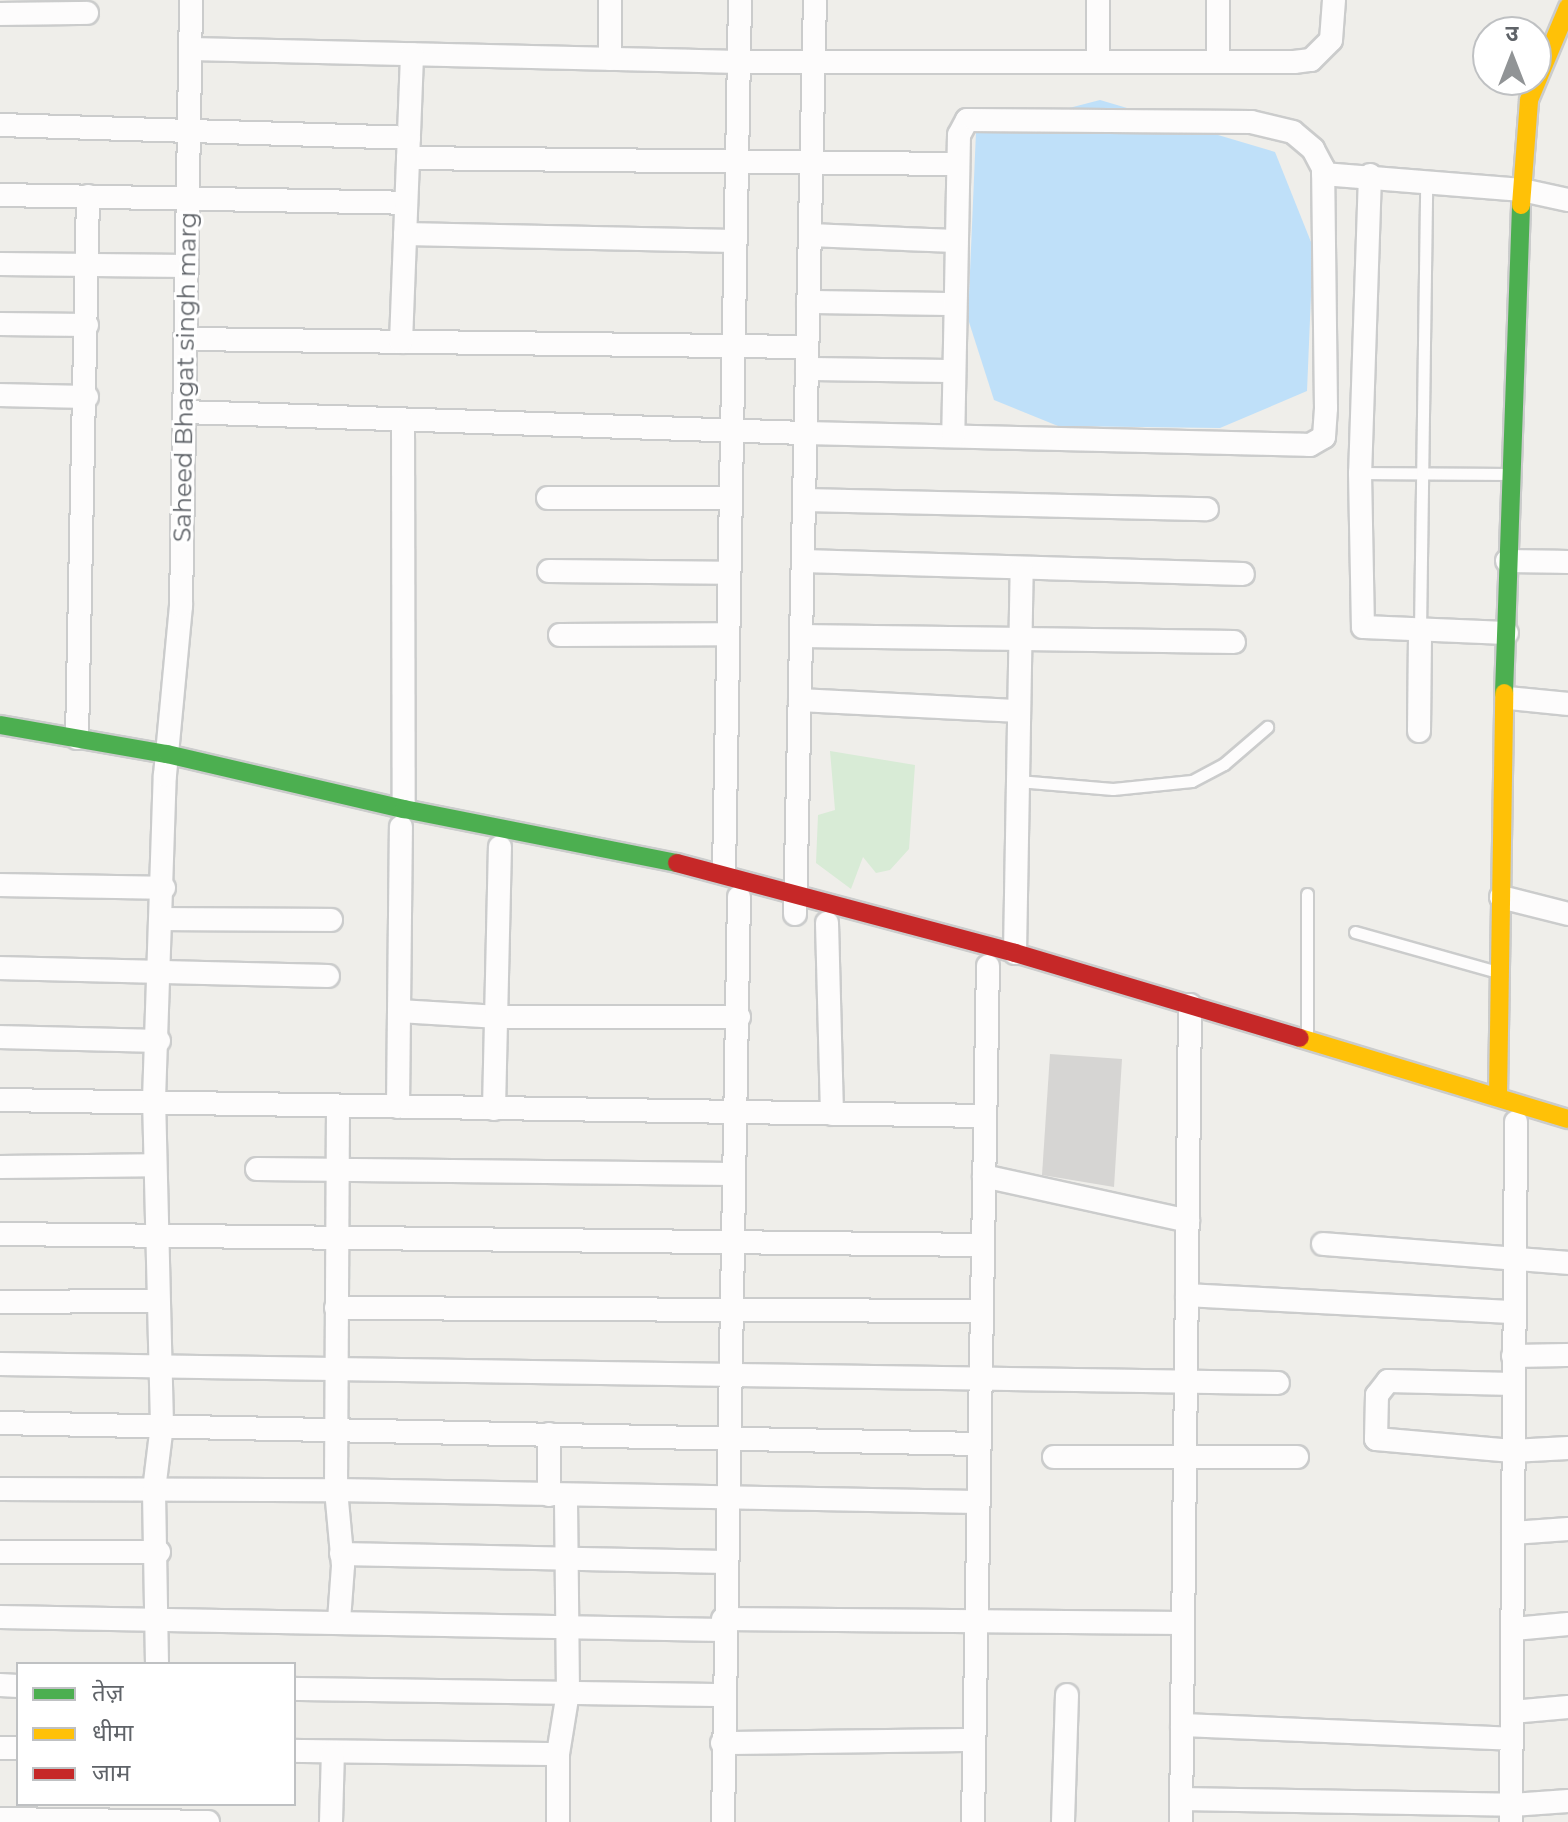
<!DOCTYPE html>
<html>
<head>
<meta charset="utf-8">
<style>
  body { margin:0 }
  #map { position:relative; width:1568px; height:1822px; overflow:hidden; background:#efeeea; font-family:Montserrat,"Noto Sans Devanagari",sans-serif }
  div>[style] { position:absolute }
  .green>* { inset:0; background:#d8ebd6 }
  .water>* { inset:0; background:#bfe0f9 }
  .building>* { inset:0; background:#d6d5d3 }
  .roads { filter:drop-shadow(2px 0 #cbcccc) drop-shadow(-2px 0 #cbcccc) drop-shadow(0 2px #cbcccc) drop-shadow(0 -2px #cbcccc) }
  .lane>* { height:11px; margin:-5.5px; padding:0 5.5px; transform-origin:5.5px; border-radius:5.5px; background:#fdfcfc }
  .street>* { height:22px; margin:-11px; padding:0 11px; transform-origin:11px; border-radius:11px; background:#fdfcfc }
  .fast>* { height:18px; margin:-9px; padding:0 9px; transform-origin:9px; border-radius:9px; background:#4caf50 }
  .slow>* { height:18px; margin:-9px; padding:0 9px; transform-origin:9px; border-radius:9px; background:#ffc107 }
  .jam>* { height:18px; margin:-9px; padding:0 9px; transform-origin:9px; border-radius:9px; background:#c62828 }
  span { translate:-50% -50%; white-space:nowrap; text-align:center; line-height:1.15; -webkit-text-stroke:6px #fff; paint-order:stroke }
  .street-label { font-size:24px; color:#5f6368 }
  .legend { position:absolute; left:16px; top:1662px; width:280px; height:144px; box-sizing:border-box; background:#fff; border:2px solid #bfc1c3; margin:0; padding:10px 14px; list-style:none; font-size:24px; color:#5f6368 }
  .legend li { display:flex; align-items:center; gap:16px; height:40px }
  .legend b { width:40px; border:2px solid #bfc1c3 }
  .north { position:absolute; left:1472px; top:16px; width:80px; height:80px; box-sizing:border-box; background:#fff; border:2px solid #bfc1c3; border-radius:50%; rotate:0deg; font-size:22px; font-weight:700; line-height:32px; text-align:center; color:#5f6368 }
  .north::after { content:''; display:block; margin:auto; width:28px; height:36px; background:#919496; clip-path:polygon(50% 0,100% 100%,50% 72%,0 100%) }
</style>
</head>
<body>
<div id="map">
  <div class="green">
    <i style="clip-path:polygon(830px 751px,915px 765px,909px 849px,890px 870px,876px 873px,863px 857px,851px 889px,816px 863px,818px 815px,835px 810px)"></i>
  </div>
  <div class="water">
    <i style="clip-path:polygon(1100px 100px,1275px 152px,1313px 247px,1307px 391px,1220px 428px,1058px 426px,994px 400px,968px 319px,976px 132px)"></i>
  </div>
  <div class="building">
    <i style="clip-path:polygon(1050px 1054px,1122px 1059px,1114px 1187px,1042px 1175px)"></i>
  </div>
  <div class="roads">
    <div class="lane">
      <i style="left:1360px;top:473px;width:144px;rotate:0.4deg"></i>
      <i style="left:1420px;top:630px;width:449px;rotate:-89.2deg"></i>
      <i style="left:1018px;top:781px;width:95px;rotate:4.8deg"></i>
      <i style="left:1113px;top:789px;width:79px;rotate:-5.8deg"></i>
      <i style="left:1192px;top:781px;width:36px;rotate:-28deg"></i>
      <i style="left:1224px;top:764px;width:57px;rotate:-40.7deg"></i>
      <i style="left:1355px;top:932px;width:148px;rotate:15.7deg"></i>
      <i style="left:1307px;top:1037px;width:143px;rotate:-90deg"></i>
    </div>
    <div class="street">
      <i style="left:610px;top:0;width:59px;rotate:90deg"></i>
      <i style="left:0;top:14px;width:87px;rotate:-0.7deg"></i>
      <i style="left:191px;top:49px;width:548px;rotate:1.36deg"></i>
      <i style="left:739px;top:62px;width:555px"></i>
      <i style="left:1294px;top:62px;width:17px;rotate:-7deg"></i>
      <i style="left:1311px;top:60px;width:28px;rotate:-45deg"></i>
      <i style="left:1331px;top:40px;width:40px;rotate:-85.7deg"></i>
      <i style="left:1098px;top:60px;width:60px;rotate:-90deg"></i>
      <i style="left:1218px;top:60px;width:60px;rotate:-90deg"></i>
      <i style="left:0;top:125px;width:409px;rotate:1.8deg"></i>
      <i style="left:408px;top:158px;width:550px;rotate:0.63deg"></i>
      <i style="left:1323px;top:174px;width:200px;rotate:4.6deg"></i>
      <i style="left:1522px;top:190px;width:47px;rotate:12.3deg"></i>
      <i style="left:1370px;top:175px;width:298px;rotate:91.9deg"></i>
      <i style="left:1360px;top:473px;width:154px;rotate:88.9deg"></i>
      <i style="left:1363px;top:627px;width:144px;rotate:2.4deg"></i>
      <i style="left:0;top:195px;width:406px;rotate:1.1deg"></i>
      <i style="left:405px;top:234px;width:329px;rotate:1.2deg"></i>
      <i style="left:810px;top:235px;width:146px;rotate:2.4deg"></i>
      <i style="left:0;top:264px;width:187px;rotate:0.6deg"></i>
      <i style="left:808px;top:302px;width:146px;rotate:0.8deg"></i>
      <i style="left:0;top:324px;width:87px;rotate:0.7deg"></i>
      <i style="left:186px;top:339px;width:621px;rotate:0.74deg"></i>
      <i style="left:401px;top:342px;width:288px;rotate:-87.8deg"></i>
      <i style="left:807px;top:369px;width:147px;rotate:0.8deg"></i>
      <i style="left:0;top:395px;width:87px;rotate:1.3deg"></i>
      <i style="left:184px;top:412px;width:621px;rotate:1.94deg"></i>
      <i style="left:805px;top:433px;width:505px;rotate:1.36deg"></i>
      <i style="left:1310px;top:445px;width:16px;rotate:-30deg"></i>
      <i style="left:1324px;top:437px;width:29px;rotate:-86deg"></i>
      <i style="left:1326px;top:408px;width:240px;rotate:-90.7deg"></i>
      <i style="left:1323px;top:168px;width:21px;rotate:-118deg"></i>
      <i style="left:1313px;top:149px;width:26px;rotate:-140deg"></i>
      <i style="left:1293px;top:132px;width:43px;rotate:-166.6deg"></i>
      <i style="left:1251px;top:122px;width:284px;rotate:-179.6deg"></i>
      <i style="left:967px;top:120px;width:17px;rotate:118deg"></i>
      <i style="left:959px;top:135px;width:301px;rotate:91.1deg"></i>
      <i style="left:403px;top:420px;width:389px;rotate:89.9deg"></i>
      <i style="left:548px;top:498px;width:180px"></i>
      <i style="left:804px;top:500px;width:403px;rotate:1.3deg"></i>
      <i style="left:803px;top:561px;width:440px;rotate:1.7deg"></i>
      <i style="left:1507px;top:561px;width:61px;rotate:0.9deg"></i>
      <i style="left:549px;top:571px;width:177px;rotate:0.6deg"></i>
      <i style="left:560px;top:635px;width:165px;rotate:-0.3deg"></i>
      <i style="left:801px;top:636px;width:433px;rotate:0.8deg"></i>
      <i style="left:1508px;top:698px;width:60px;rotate:5.7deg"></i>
      <i style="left:800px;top:700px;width:219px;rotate:2.9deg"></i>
      <i style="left:1419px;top:731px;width:101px;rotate:-89.4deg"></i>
      <i style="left:77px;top:738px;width:542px;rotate:-88.84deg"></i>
      <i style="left:724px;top:872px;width:872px;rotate:-88.95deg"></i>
      <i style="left:0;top:885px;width:164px;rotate:1deg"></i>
      <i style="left:1501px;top:897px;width:69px;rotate:14.2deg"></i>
      <i style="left:795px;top:914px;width:914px;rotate:-88.75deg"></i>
      <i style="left:163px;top:919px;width:168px;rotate:0.3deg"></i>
      <i style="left:827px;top:923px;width:191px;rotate:88.5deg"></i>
      <i style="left:1015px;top:953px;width:384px;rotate:-89deg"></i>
      <i style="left:0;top:968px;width:328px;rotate:1.4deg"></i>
      <i style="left:399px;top:1011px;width:100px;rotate:3.4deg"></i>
      <i style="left:499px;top:1017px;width:240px"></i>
      <i style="left:0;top:1037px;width:159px;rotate:1.4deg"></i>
      <i style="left:0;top:1100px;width:982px;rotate:0.93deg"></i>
      <i style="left:338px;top:1106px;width:384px;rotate:90.3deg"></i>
      <i style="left:336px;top:1490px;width:641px;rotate:1.07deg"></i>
      <i style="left:398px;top:1107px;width:280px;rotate:-89.4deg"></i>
      <i style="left:494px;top:1109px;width:262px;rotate:-88.7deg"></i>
      <i style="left:0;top:1167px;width:153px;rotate:-0.7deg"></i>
      <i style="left:257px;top:1169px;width:476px;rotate:0.6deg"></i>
      <i style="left:984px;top:1176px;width:209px;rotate:12.4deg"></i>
      <i style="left:0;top:1234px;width:980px;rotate:0.64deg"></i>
      <i style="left:1323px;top:1244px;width:246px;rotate:4.4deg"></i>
      <i style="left:1187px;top:1295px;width:327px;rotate:3deg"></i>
      <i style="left:0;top:1302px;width:157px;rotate:-0.4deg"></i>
      <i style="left:336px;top:1308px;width:643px;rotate:0.27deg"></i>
      <i style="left:1513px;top:1356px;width:55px;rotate:-1deg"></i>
      <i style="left:0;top:1364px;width:1278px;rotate:0.85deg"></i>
      <i style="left:1513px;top:1384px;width:125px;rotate:-178.6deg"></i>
      <i style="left:1388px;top:1381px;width:18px;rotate:128deg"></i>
      <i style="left:1377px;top:1395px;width:44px;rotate:91.3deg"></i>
      <i style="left:1376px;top:1439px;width:137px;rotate:5deg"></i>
      <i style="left:1512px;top:1451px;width:56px;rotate:-3.1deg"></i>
      <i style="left:0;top:1423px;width:978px;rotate:1.23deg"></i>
      <i style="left:549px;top:1434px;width:61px;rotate:90deg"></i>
      <i style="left:1054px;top:1457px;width:243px"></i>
      <i style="left:0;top:1489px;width:336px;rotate:0.2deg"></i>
      <i style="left:336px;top:1490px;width:76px;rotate:84.7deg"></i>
      <i style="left:343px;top:1566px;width:54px;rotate:94.2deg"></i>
      <i style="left:1513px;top:1533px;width:55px;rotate:-4.2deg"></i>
      <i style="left:0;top:1552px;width:159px"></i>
      <i style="left:341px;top:1554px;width:384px;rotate:1.2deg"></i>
      <i style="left:0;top:1617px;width:723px;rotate:1.03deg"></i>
      <i style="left:723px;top:1619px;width:460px;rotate:0.5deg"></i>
      <i style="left:1514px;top:1629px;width:54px;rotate:-5.3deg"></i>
      <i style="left:157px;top:1664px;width:174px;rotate:-91deg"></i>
      <i style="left:154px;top:1490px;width:65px;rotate:-83deg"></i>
      <i style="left:162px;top:1425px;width:325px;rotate:-91.4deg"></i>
      <i style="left:154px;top:1100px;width:325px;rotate:-88.1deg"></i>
      <i style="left:165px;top:775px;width:170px;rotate:-84.6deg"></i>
      <i style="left:181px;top:606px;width:606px;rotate:-89.05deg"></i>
      <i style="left:0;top:1685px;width:18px;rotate:3deg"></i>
      <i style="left:294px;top:1689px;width:428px;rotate:0.8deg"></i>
      <i style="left:1512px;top:1712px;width:56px;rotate:-5.1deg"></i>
      <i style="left:1182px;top:1725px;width:330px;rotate:2.4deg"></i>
      <i style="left:722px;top:1743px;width:252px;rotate:-0.7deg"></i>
      <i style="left:0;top:1748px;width:18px"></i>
      <i style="left:294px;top:1751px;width:264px;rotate:0.7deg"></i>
      <i style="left:1181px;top:1799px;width:331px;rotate:1deg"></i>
      <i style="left:1512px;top:1805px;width:56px;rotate:-4.1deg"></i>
      <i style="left:0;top:1819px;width:208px;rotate:0.8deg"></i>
      <i style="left:331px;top:1822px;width:70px;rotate:-88.4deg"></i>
      <i style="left:558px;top:1822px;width:68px;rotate:-90deg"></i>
      <i style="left:558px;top:1754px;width:63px;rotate:-80.8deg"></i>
      <i style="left:568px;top:1692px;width:197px;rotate:-90.6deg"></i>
      <i style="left:723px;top:1822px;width:925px;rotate:-89.01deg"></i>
      <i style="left:973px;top:1822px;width:856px;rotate:-89deg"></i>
      <i style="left:1063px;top:1822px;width:127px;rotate:-88.2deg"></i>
      <i style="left:1181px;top:1822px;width:817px;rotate:-89.37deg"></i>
      <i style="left:1511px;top:1822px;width:700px;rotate:-89.59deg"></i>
    </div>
    <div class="fast">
      <i style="left:1504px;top:693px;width:488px;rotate:-88deg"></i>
      <i style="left:0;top:725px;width:169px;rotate:9.9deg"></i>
      <i style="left:167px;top:754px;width:243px;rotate:13.1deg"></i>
      <i style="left:404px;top:809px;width:278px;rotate:11.2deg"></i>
    </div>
    <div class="slow">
      <i style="left:1521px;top:205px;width:105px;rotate:-85.6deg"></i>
      <i style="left:1529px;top:100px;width:101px;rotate:-67.2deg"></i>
      <i style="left:1300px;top:1038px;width:280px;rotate:16.8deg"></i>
      <i style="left:1498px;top:1095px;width:402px;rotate:-89.1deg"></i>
    </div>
    <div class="jam">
      <i style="left:677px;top:863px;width:350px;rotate:14.9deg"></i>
      <i style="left:1015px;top:953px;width:297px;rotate:16.6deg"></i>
    </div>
  </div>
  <div class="street-label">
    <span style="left:185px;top:377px;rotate:-89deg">Saheed Bhagat singh marg</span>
  </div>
  <ul class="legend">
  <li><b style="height:10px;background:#4caf50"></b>तेज़</li>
  <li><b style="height:10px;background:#ffc107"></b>धीमा</li>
  <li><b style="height:10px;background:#c62828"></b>जाम</li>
  </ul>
  <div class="north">उ</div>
</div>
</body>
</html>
